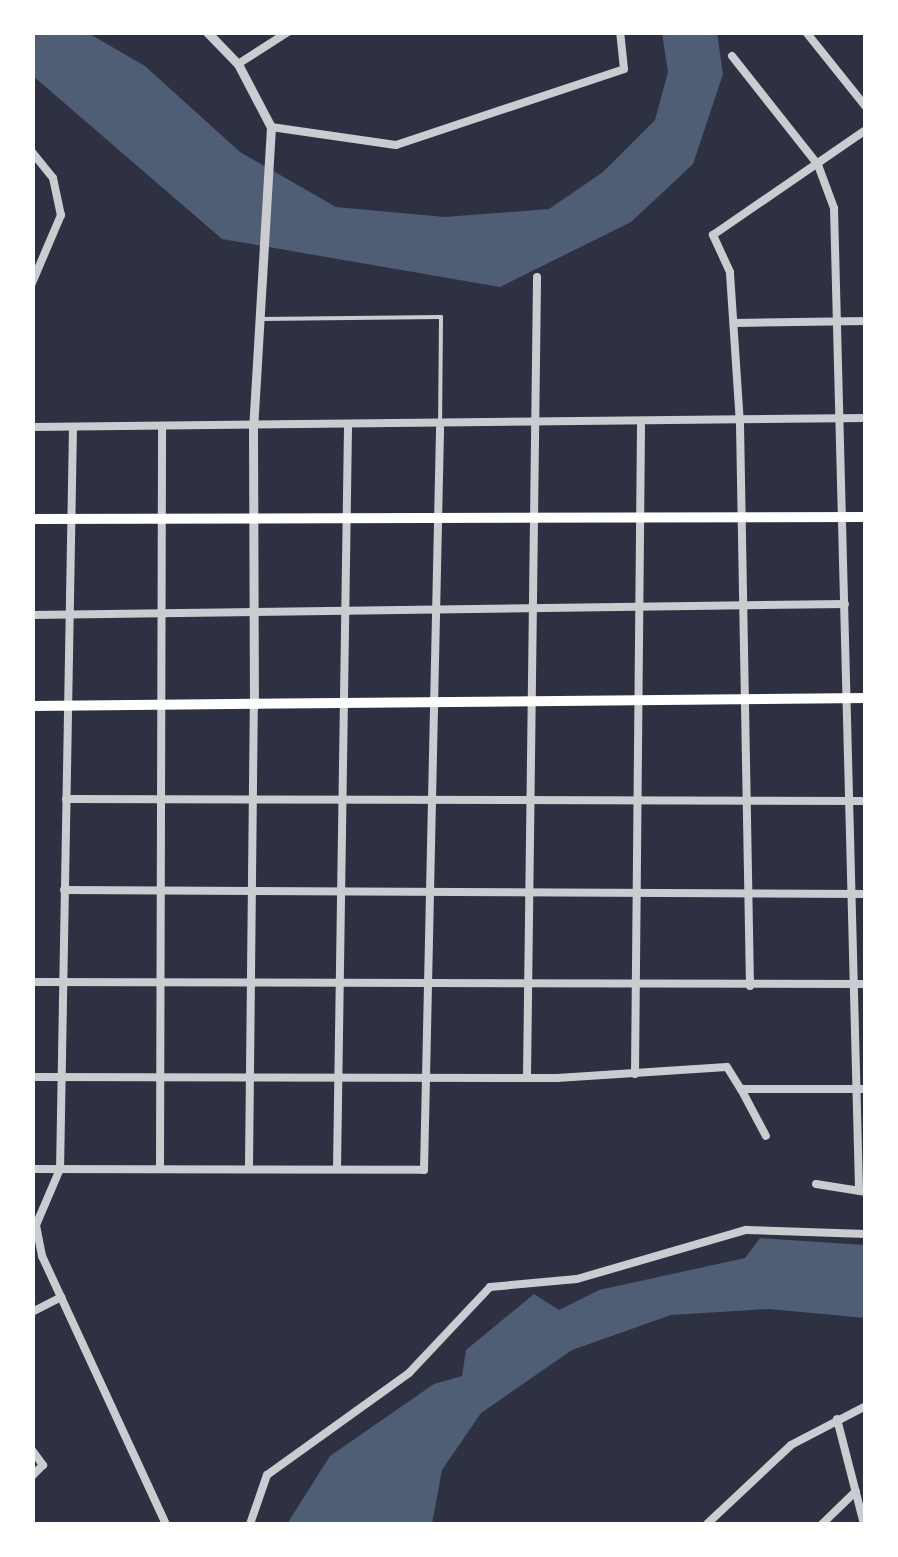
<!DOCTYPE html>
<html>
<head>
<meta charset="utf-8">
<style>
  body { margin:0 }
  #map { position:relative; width:898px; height:1557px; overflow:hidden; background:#2d3142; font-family:"Work Sans",sans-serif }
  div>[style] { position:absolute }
  .water>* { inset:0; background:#4f5d75 }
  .service>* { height:4px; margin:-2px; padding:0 2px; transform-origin:2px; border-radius:2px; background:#caccd0 }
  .minor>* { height:8px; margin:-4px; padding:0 4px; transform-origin:4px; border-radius:4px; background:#caccd0 }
  .tertiary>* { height:9px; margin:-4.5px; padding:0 4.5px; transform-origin:4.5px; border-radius:4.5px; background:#caccd0 }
  .secondary>* { height:10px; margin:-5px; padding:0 5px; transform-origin:5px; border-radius:5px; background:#fff }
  span { translate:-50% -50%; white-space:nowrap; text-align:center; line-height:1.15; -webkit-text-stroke:10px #fff; paint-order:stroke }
  .frame { position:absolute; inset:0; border:35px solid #fff; pointer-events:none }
</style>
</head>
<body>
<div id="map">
  <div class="water">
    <i style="clip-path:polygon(33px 33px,88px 33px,145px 66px,240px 152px,336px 207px,445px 217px,549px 209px,603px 172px,655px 120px,668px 72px,662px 33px,717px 33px,723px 74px,693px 164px,631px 222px,500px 287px,222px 239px,33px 76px)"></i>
    <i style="clip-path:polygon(760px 1238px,865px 1245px,865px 1318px,769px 1309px,671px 1315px,572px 1350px,481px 1413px,442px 1470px,432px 1524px,287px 1524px,330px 1456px,434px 1384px,462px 1376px,466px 1350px,534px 1294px,559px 1310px,599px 1290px,745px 1258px)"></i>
  </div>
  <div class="service">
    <i style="left:261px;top:319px;width:180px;rotate:-0.6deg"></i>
    <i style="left:441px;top:317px;width:105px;rotate:90.5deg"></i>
  </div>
  <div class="minor">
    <i style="left:806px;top:32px;width:96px;rotate:51.3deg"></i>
    <i style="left:732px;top:56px;width:139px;rotate:51.7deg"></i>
    <i style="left:818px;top:165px;width:46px;rotate:69.6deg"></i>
    <i style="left:834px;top:208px;width:983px;rotate:88.54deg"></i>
    <i style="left:238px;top:64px;width:59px;rotate:-32.6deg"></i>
    <i style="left:271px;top:127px;width:126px;rotate:8.2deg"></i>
    <i style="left:396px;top:145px;width:240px;rotate:-18.4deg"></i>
    <i style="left:624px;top:69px;width:37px;rotate:-96deg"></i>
    <i style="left:32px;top:152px;width:33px;rotate:51deg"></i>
    <i style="left:53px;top:178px;width:38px;rotate:78deg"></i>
    <i style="left:61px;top:215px;width:74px;rotate:113.1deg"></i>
    <i style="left:734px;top:323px;width:132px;rotate:-0.9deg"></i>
    <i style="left:32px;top:427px;width:834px;rotate:-0.62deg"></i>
    <i style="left:73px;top:427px;width:742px;rotate:91deg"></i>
    <i style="left:60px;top:1169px;width:61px;rotate:113.2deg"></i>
    <i style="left:36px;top:1225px;width:32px;rotate:79deg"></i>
    <i style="left:42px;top:1256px;width:295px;rotate:65.2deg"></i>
    <i style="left:32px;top:615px;width:813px;rotate:-0.78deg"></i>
    <i style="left:66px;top:799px;width:800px;rotate:0.14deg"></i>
    <i style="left:64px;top:890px;width:802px;rotate:0.29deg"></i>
    <i style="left:32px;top:982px;width:834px;rotate:0.14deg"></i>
    <i style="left:750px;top:986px;width:562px;rotate:-91.02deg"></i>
    <i style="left:740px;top:424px;width:152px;rotate:-93.8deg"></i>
    <i style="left:730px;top:272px;width:41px;rotate:-114.7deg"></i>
    <i style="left:713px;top:235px;width:186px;rotate:-34.5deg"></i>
    <i style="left:635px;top:1074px;width:648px;rotate:-89.47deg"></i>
    <i style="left:32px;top:1077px;width:525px;rotate:0.11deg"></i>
    <i style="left:557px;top:1078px;width:170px;rotate:-3.7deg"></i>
    <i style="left:727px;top:1067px;width:26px;rotate:58deg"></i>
    <i style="left:741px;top:1089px;width:125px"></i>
    <i style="left:527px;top:1077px;width:800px;rotate:-89.28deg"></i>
    <i style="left:741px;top:1089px;width:53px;rotate:62deg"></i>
    <i style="left:160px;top:1166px;width:738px;rotate:-89.84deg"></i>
    <i style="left:249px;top:1166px;width:460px;rotate:-89.4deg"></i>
    <i style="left:32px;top:1169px;width:392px;rotate:0.1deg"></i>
    <i style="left:424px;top:1170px;width:742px;rotate:-88.76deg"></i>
    <i style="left:337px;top:1169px;width:741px;rotate:-89.15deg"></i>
    <i style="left:816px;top:1184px;width:51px;rotate:9.1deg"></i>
    <i style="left:32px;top:1312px;width:33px;rotate:-27deg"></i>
    <i style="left:837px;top:1419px;width:108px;rotate:75.6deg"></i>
    <i style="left:32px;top:1450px;width:19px;rotate:54deg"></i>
    <i style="left:43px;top:1465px;width:16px;rotate:135deg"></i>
    <i style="left:250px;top:1524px;width:52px;rotate:-70.9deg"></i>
    <i style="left:267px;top:1475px;width:175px;rotate:-35.7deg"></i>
    <i style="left:409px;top:1373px;width:118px;rotate:-46.7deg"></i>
    <i style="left:490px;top:1287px;width:87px;rotate:-5.3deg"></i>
    <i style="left:577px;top:1279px;width:176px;rotate:-16.2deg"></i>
    <i style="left:746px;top:1230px;width:120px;rotate:1.9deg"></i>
    <i style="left:707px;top:1524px;width:115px;rotate:-43.2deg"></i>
    <i style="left:791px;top:1445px;width:85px;rotate:-27.5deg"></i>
    <i style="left:822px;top:1524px;width:47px;rotate:-44.1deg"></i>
  </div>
  <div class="tertiary">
    <i style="left:207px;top:32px;width:45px;rotate:45.9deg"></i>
    <i style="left:238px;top:64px;width:71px;rotate:62.4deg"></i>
    <i style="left:271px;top:127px;width:301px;rotate:93.4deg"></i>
    <i style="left:253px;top:427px;width:279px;rotate:89.8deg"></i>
  </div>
  <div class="secondary">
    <i style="left:32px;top:519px;width:834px;rotate:-0.14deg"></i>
    <i style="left:32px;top:706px;width:834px;rotate:-0.55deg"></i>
  </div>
  <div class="frame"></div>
</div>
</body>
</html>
